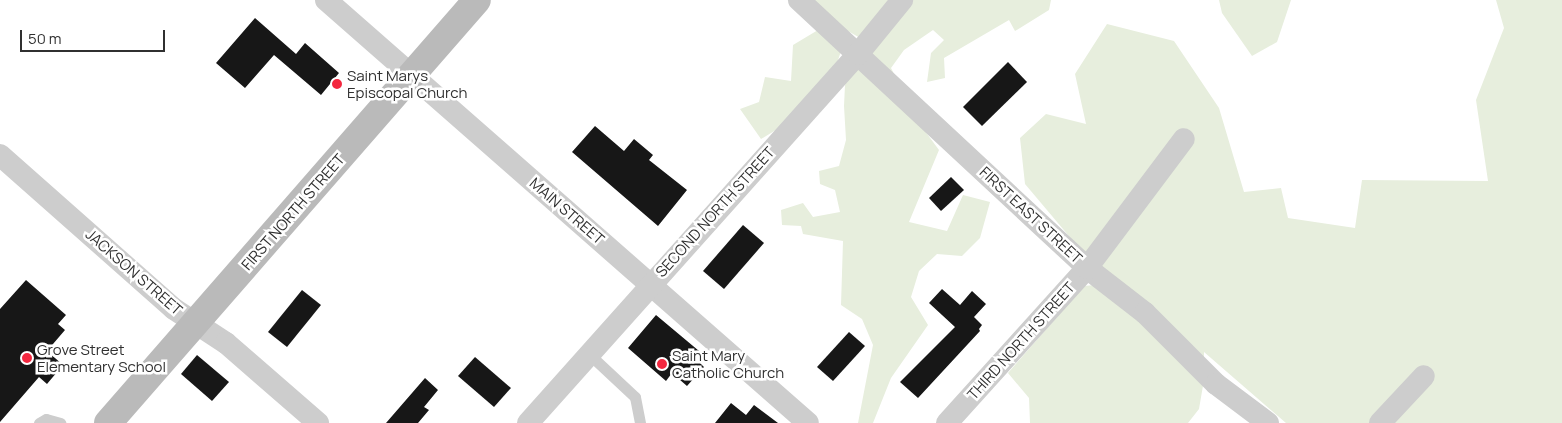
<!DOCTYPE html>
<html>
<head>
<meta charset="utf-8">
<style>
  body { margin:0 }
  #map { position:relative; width:1562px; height:423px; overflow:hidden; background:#fff; font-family:Manrope,sans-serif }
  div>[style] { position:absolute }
  .green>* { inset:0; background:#e7eedd }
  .building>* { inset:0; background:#171717 }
  .lane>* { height:11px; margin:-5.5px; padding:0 5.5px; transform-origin:5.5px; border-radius:5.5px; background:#cdcdcd }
  .street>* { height:22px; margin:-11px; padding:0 11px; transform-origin:11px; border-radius:11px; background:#cdcdcd }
  .secondary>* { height:28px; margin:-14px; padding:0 14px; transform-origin:14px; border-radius:14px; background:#bababa }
  .dots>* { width:14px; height:14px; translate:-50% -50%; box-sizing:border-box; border:2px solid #fff; border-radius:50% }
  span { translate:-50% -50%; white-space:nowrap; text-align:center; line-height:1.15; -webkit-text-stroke:5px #fff; paint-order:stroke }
  .poi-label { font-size:15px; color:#303030 }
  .left { translate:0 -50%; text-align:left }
  .street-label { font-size:15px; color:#303030 }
  .scale { position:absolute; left:20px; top:30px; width:145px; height:22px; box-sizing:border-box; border:2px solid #303030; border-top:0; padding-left:6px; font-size:15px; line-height:18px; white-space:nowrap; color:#303030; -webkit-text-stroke:4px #fff; paint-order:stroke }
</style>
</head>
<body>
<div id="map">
  <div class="green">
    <i style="clip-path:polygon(787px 0,1051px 0,1049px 10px,1015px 31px,1009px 20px,944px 58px,945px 78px,927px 82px,931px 53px,944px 40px,933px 30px,904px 50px,891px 68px,919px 123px,939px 150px,909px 222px,947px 231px,963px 195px,990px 202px,980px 238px,962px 256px,937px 254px,919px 271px,911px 297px,928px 325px,891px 378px,873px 423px,858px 423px,873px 345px,862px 319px,841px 305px,843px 241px,803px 234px,801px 226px,782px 225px,781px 210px,803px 203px,813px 217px,840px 212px,835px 190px,820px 184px,819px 171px,839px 166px,846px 140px,844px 106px,845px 85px,867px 42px,848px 31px,828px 89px,807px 111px,761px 139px,740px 109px,759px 102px,765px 77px,791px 81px,793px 45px,818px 30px,822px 9px)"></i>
    <i style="clip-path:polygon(1219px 0,1291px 0,1277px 42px,1252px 56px,1222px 13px)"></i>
    <i style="clip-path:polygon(1496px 0,1562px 0,1562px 423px,1286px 423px,1204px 352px,1204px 369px,1106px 280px,1025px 184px,1020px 138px,1046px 114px,1086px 124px,1075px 74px,1107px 24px,1174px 41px,1219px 108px,1244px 192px,1281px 188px,1288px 218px,1355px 228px,1362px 180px,1488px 181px,1476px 100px,1504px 28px)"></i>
    <i style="clip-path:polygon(1105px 284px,1205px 374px,1199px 409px,1188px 423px,1030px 423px,1029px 398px,1008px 373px,1084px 286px)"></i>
  </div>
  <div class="building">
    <i style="clip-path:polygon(255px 18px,296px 54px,305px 43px,339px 73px,321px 95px,274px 55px,245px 88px,216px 63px)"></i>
    <i style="clip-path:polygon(1008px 62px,1027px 82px,982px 126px,963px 107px)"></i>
    <i style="clip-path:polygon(595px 126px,624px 151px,634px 139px,653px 155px,649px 160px,687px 190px,658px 226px,572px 152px)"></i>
    <i style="clip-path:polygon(951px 177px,964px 190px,941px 211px,929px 198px)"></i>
    <i style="clip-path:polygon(743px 225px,764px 243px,724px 289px,703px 271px)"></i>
    <i style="clip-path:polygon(26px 280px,66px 315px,58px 324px,65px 330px,47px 351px,63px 365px,47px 384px,39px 377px,0 422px,0 309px)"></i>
    <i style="clip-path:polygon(942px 289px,960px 305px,972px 291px,986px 304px,974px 317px,982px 325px,979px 329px,980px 331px,918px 398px,900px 382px,955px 327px,929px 303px)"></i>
    <i style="clip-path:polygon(302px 290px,321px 305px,287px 347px,268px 332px)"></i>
    <i style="clip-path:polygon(656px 315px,699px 351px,694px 357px,704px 367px,687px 386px,672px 373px,666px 381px,628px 348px)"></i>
    <i style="clip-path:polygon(849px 332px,865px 346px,833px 381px,817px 367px)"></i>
    <i style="clip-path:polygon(197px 355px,229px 382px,212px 401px,181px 374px)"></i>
    <i style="clip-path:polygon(475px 357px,511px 388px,494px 407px,458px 376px)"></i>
    <i style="clip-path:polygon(425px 378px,438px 390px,424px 407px,429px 410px,418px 423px,386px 423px)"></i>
    <i style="clip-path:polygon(731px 403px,746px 415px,754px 405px,778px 423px,715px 423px)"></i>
  </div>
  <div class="lane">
    <i style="left:589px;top:354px;width:63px;rotate:43.1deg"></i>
    <i style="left:635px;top:397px;width:26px;rotate:79deg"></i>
    <i style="left:39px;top:423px;width:8px;rotate:-30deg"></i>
    <i style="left:46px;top:419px;width:15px;rotate:16deg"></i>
  </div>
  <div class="street">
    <i style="left:326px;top:0;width:641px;rotate:41.27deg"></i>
    <i style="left:799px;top:0;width:393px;rotate:42.9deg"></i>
    <i style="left:1087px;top:268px;width:73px;rotate:37.8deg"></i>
    <i style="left:1145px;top:313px;width:100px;rotate:45deg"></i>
    <i style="left:1216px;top:384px;width:65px;rotate:36.9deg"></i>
    <i style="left:0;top:155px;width:232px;rotate:41.5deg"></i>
    <i style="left:174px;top:309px;width:62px;rotate:33.2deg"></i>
    <i style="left:226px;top:343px;width:122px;rotate:41deg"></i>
    <i style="left:528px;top:423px;width:495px;rotate:-48.2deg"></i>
    <i style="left:858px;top:54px;width:70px;rotate:-50.8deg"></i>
    <i style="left:947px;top:423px;width:209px;rotate:-47.9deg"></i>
    <i style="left:1087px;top:268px;width:161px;rotate:-53.1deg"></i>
    <i style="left:1380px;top:423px;width:64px;rotate:-46.9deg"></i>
  </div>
  <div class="secondary">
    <i style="left:108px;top:423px;width:561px;rotate:-48.9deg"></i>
  </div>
  <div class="dots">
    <i style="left:337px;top:84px;background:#f3273f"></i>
    <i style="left:27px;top:358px;background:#f3273f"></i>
    <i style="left:662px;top:364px;background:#f3273f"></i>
  </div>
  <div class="poi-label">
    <span class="left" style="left:347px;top:84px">Saint Marys<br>Episcopal Church</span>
    <span class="left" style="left:37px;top:358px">Grove Street<br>Elementary School</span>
    <span class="left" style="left:672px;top:364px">Saint Mary<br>Catholic Church</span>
  </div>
  <div class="street-label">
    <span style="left:567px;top:211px;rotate:41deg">MAIN STREET</span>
    <span style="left:293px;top:212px;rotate:-49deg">FIRST NORTH STREET</span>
    <span style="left:715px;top:212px;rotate:-48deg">SECOND NORTH STREET</span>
    <span style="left:1031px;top:215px;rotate:43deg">FIRST EAST STREET</span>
    <span style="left:134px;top:272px;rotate:41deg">JACKSON STREET</span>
    <span style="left:1021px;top:341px;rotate:-48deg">THIRD NORTH STREET</span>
  </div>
  <div class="scale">50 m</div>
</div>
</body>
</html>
